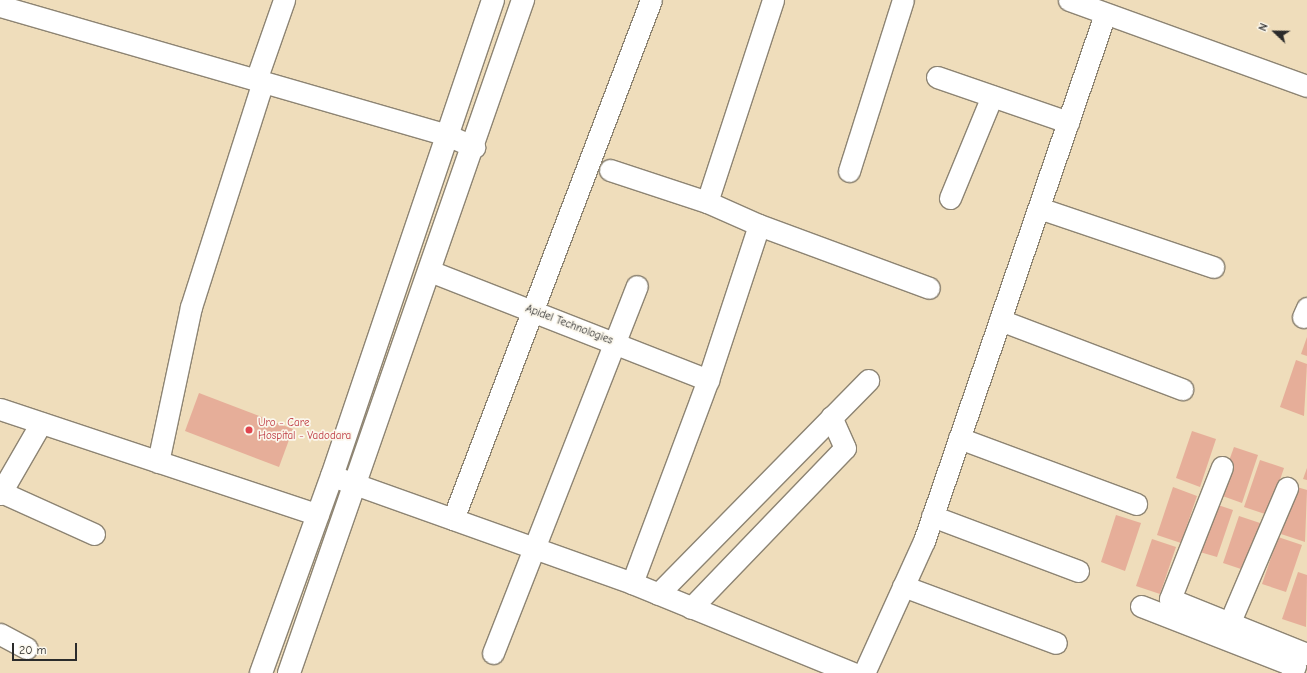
<!DOCTYPE html>
<html>
<head>
<meta charset="utf-8">
<style>
  body { margin:0 }
  #map { position:relative; width:1307px; height:673px; overflow:hidden; background:#efddbb; font-family:"Comic Neue",sans-serif }
  div>[style] { position:absolute }
  .building>* { inset:0; background:#e6ae99 }
  .roads { filter:drop-shadow(1px 0 #8d8473) drop-shadow(-1px 0 #8d8473) drop-shadow(0 1px #8d8473) drop-shadow(0 -1px #8d8473) }
  .minor>* { height:21px; margin:-10.5px; padding:0 10.5px; transform-origin:10.5px; border-radius:10.5px; background:#fff }
  .major>* { height:22px; margin:-11px; padding:0 11px; transform-origin:11px; border-radius:11px; background:#fff }
  .dots>* { width:11px; height:11px; translate:-50% -50%; box-sizing:border-box; border:2px solid #fbf7ec; border-radius:50% }
  span { translate:-50% -50%; white-space:nowrap; text-align:center; line-height:1.15; -webkit-text-stroke:3.5px #fbf7ec; paint-order:stroke }
  .street-label { font-size:11px; color:#2b2b2b }
  .health-label { font-size:11px; color:#be3a42 }
  .left { translate:0 -50%; text-align:left }
  .north { position:absolute; left:1255px; top:12px; width:40px; height:40px; -webkit-text-stroke:3px #fbf7ec; paint-order:stroke; rotate:292deg; font-size:11px; font-weight:700; line-height:16px; text-align:center; color:#2b2b2b }
  .north::after { content:''; display:block; margin:auto; width:14px; height:18px; background:#2b2b2b; clip-path:polygon(50% 0,100% 100%,50% 72%,0 100%) }
  .scale { position:absolute; left:12px; top:643px; width:65px; height:18px; box-sizing:border-box; border:2px solid #2b2b2b; border-top:0; padding-left:5px; font-size:12px; line-height:14px; white-space:nowrap; color:#2b2b2b; -webkit-text-stroke:3px #fbf7ec; paint-order:stroke }
</style>
</head>
<body>
<div id="map">
  <div class="building">
    <i style="clip-path:polygon(1307px 337px,1307px 356px,1301px 354px)"></i>
    <i style="clip-path:polygon(1296px 360px,1307px 364px,1304px 416px,1280px 407px)"></i>
    <i style="clip-path:polygon(199px 393px,293px 429px,279px 467px,185px 431px)"></i>
    <i style="clip-path:polygon(1192px 431px,1216px 439px,1200px 487px,1176px 478px)"></i>
    <i style="clip-path:polygon(1234px 447px,1258px 455px,1242px 503px,1217px 494px)"></i>
    <i style="clip-path:polygon(1260px 460px,1284px 468px,1268px 515px,1244px 507px)"></i>
    <i style="clip-path:polygon(1307px 468px,1307px 480px,1303px 479px)"></i>
    <i style="clip-path:polygon(1173px 487px,1197px 496px,1181px 543px,1157px 535px)"></i>
    <i style="clip-path:polygon(1297px 487px,1307px 490px,1305px 542px,1281px 534px)"></i>
    <i style="clip-path:polygon(1209px 502px,1233px 510px,1217px 557px,1193px 550px)"></i>
    <i style="clip-path:polygon(1116px 515px,1141px 523px,1125px 571px,1101px 562px)"></i>
    <i style="clip-path:polygon(1239px 516px,1263px 524px,1247px 571px,1223px 563px)"></i>
    <i style="clip-path:polygon(1278px 537px,1302px 545px,1286px 592px,1262px 584px)"></i>
    <i style="clip-path:polygon(1152px 539px,1176px 547px,1160px 594px,1136px 586px)"></i>
    <i style="clip-path:polygon(1298px 572px,1307px 575px,1306px 627px,1282px 619px)"></i>
  </div>
  <div class="roads">
    <div class="minor">
      <i style="left:1069px;top:0;width:253px;rotate:19.9deg"></i>
      <i style="left:0;top:6px;width:465px;rotate:16.1deg"></i>
      <i style="left:447px;top:135px;width:30px;rotate:24deg"></i>
      <i style="left:937px;top:77px;width:139px;rotate:19deg"></i>
      <i style="left:256px;top:80px;width:85px;rotate:-70.7deg"></i>
      <i style="left:610px;top:170px;width:102px;rotate:18.3deg"></i>
      <i style="left:849px;top:171px;width:179px;rotate:-72.5deg"></i>
      <i style="left:950px;top:198px;width:110px;rotate:-67.6deg"></i>
      <i style="left:1039px;top:208px;width:184px;rotate:18.7deg"></i>
      <i style="left:759px;top:225px;width:181px;rotate:20.3deg"></i>
      <i style="left:430px;top:271px;width:299px;rotate:21.4deg"></i>
      <i style="left:1303px;top:317px;width:10px;rotate:-66deg"></i>
      <i style="left:1000px;top:320px;width:195px;rotate:20.8deg"></i>
      <i style="left:0;top:409px;width:335px;rotate:18.4deg"></i>
      <i style="left:959px;top:438px;width:189px;rotate:20.4deg"></i>
      <i style="left:158px;top:462px;width:158px;rotate:-78deg"></i>
      <i style="left:191px;top:307px;width:236px;rotate:-72.3deg"></i>
      <i style="left:1222px;top:467px;width:142px;rotate:111.5deg"></i>
      <i style="left:1170px;top:599px;width:148px;rotate:21.9deg"></i>
      <i style="left:332px;top:476px;width:319px;rotate:19.6deg"></i>
      <i style="left:632px;top:583px;width:239px;rotate:22.2deg"></i>
      <i style="left:1px;top:492px;width:102px;rotate:24.3deg"></i>
      <i style="left:0;top:494px;width:82px;rotate:-60deg"></i>
      <i style="left:932px;top:516px;width:156px;rotate:20.6deg"></i>
      <i style="left:453px;top:519px;width:555px;rotate:-69.12deg"></i>
      <i style="left:632px;top:583px;width:217px;rotate:-69.5deg"></i>
      <i style="left:708px;top:380px;width:163px;rotate:-71.8deg"></i>
      <i style="left:759px;top:225px;width:57px;rotate:-156.1deg"></i>
      <i style="left:707px;top:202px;width:213px;rotate:-71.9deg"></i>
      <i style="left:903px;top:586px;width:163px;rotate:20.4deg"></i>
      <i style="left:658px;top:594px;width:300px;rotate:-45.5deg"></i>
      <i style="left:1141px;top:606px;width:165px;rotate:21.3deg"></i>
      <i style="left:1295px;top:666px;width:8px;rotate:113deg"></i>
      <i style="left:691px;top:608px;width:222px;rotate:-46.1deg"></i>
      <i style="left:845px;top:448px;width:34px;rotate:-114deg"></i>
      <i style="left:1229px;top:624px;width:148px;rotate:-66.9deg"></i>
      <i style="left:0;top:634px;width:30px;rotate:28deg"></i>
      <i style="left:493px;top:653px;width:394px;rotate:-68.6deg"></i>
      <i style="left:864px;top:673px;width:145px;rotate:-65.6deg"></i>
      <i style="left:924px;top:541px;width:557px;rotate:-71.04deg"></i>
    </div>
    <div class="major">
      <i style="left:261px;top:673px;width:209px;rotate:-70.2deg"></i>
      <i style="left:332px;top:476px;width:502px;rotate:-71.31deg"></i>
      <i style="left:289px;top:673px;width:713px;rotate:-70.83deg"></i>
    </div>
  </div>
  <div class="dots">
    <i style="left:249px;top:430px;background:#e0444e"></i>
  </div>
  <div class="street-label">
    <span style="left:569px;top:325px;rotate:21deg">Apidel Technologies</span>
  </div>
  <div class="health-label">
    <span class="left" style="left:258px;top:430px">Uro - Care<br>Hospital - Vadodara</span>
  </div>
  <div class="north">N</div>
  <div class="scale">20 m</div>
</div>
</body>
</html>
